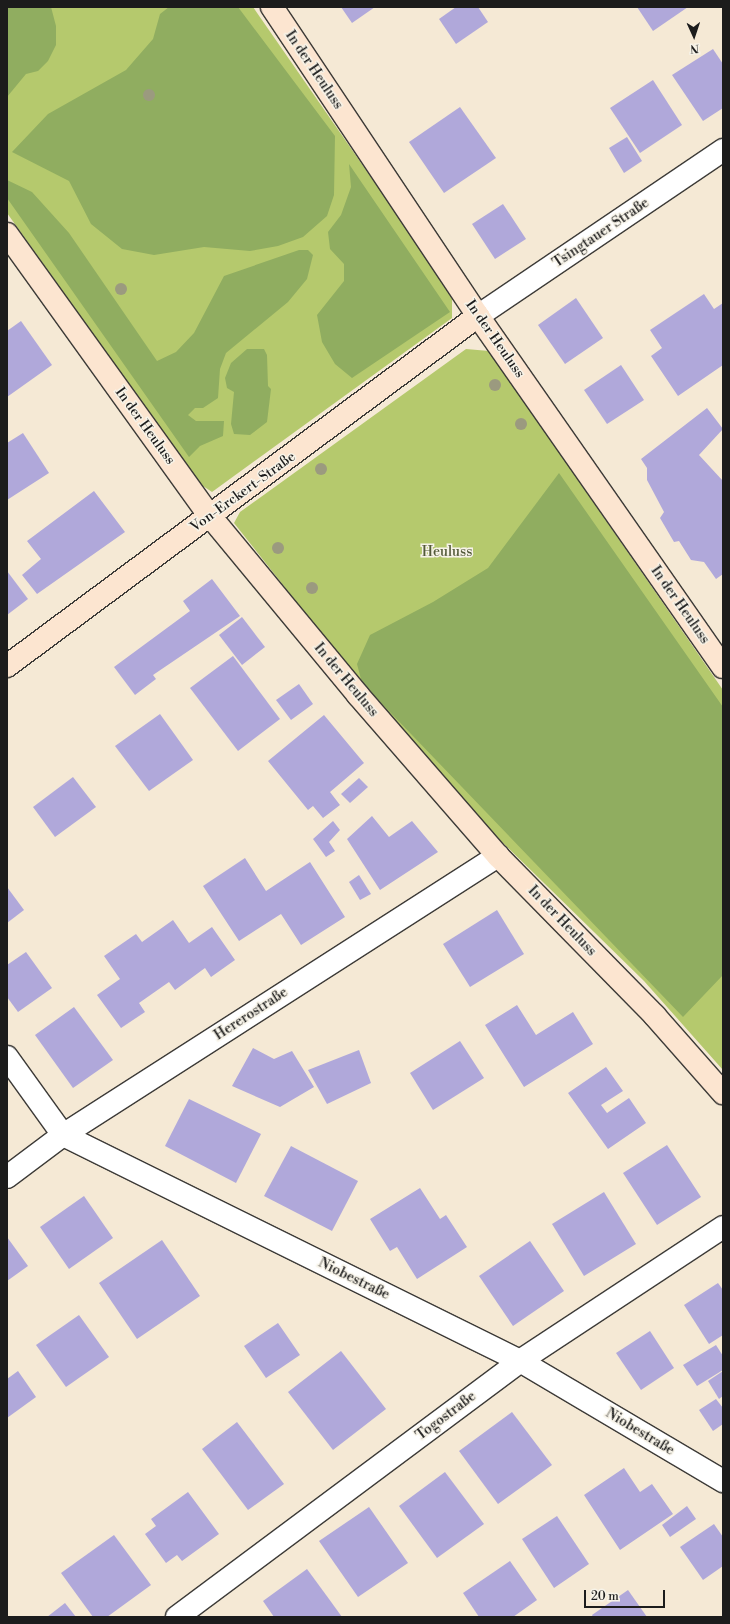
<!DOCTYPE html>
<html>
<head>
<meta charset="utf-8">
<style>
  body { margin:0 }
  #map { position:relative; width:730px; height:1624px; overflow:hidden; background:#f5e9d5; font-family:"Libre Bodoni",serif }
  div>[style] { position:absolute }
  .green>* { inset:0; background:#b5c96d }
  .forest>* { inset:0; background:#90ad60 }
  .building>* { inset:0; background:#b0a8da }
  .roads { filter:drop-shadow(1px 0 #3d3b38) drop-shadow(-1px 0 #3d3b38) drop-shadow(0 1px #3d3b38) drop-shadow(0 -1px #3d3b38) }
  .street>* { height:22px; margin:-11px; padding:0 11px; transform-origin:11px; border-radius:11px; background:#fff }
  .secondary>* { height:22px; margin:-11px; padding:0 11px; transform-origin:11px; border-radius:11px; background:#fce5d0 }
  .trees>* { width:12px; height:12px; margin:-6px; border-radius:50%; background:#9b9a7f }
  span { translate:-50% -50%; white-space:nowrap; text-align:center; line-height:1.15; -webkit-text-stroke:3px #f7f3e8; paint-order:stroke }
  .street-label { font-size:14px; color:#1c1c1c }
  .park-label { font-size:14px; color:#525938 }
  .frame { position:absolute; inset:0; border:8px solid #1c1c1c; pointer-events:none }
  .north { position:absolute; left:674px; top:16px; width:40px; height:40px; -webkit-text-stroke:3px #f7f3e8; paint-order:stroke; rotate:177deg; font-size:11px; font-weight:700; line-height:16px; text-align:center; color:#1c1c1c }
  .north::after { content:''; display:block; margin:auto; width:14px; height:18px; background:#1c1c1c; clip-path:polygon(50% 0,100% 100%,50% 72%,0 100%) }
  .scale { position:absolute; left:584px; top:1590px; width:81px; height:18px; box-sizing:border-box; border:2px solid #1c1c1c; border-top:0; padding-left:5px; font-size:12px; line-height:14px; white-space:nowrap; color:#1c1c1c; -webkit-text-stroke:3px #f7f3e8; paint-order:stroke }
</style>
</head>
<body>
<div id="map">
  <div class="green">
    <i style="clip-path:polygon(7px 7px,253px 7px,452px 294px,452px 318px,212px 492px,200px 484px,7px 213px)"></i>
    <i style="clip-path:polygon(466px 349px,489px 351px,723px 690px,723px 1070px,644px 981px,498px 838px,358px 680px,234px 523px,240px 512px)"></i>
  </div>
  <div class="forest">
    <i style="clip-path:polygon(7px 7px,51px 7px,56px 26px,56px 45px,48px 61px,38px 71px,26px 74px,7px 97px)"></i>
    <i style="clip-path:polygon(169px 7px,238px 7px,335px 136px,334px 195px,327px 216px,303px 237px,278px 246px,250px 251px,204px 247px,154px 255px,122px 249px,91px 224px,69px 181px,12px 152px,48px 114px,126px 70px,153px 39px,160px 14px)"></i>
    <i style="clip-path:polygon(349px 164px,450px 312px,352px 378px,335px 364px,322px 342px,317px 315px,344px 281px,344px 264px,330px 249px,328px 232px,341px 215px,351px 187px)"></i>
    <i style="clip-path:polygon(7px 180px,32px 192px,69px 233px,157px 361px,176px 352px,194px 333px,224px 276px,299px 250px,308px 250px,313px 255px,307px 279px,288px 302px,226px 353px,220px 369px,218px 398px,203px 408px,195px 408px,188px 415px,196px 421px,224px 421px,223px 436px,200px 446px,189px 457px,7px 198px)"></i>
    <i style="clip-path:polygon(247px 349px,264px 349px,267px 355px,268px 386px,271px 389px,267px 422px,250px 435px,234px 434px,231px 424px,234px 392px,227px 388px,225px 378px,231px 363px)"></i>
    <i style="clip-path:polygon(559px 473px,723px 707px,723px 975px,683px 1017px,362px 683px,357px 664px,370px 635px,433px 602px,488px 568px)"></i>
  </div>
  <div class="building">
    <i style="clip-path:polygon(341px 7px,375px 7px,352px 23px)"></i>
    <i style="clip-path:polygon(456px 7px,478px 7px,488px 22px,456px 44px,439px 19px)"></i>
    <i style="clip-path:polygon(637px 7px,688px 7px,653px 31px)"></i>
    <i style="clip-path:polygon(713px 49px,723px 64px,723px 108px,703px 121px,672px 75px)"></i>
    <i style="clip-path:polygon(653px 80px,682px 125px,640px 153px,610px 108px)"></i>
    <i style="clip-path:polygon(460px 107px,496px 158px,444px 193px,409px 142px)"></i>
    <i style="clip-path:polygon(627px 137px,642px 161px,624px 173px,609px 148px)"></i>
    <i style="clip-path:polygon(503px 204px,526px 239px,495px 259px,472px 224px)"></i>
    <i style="clip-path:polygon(704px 294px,714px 309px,723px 303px,723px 365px,678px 396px,651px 356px,662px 348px,650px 330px)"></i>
    <i style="clip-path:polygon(576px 298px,603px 338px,565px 364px,538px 325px)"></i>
    <i style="clip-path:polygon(21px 321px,52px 365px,7px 397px,7px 331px)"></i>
    <i style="clip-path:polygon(621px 365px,644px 400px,607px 424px,584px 390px)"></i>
    <i style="clip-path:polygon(707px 408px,723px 429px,699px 455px,723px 481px,723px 574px,716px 579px,704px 562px,691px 560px,679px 541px,674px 542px,660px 518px,664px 512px,647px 480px,647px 468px,641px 459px)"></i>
    <i style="clip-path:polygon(23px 433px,49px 473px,7px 500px,7px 443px)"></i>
    <i style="clip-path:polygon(94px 491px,125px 532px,37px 594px,22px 575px,41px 559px,27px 541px)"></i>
    <i style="clip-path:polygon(7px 571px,28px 599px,7px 615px)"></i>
    <i style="clip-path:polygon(212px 579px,240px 616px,153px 675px,156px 679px,135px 695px,114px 667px,190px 611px,183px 601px)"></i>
    <i style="clip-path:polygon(242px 617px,265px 647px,242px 665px,219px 635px)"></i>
    <i style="clip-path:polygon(233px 656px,280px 719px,238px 751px,190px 688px)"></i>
    <i style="clip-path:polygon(299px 684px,313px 704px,291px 720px,276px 700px)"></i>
    <i style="clip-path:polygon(160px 714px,193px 760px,149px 791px,115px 746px)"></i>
    <i style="clip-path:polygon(324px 715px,364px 763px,330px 792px,340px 805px,323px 818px,313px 806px,308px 810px,268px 761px)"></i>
    <i style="clip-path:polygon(73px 777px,96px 807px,55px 837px,33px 807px)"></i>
    <i style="clip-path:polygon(359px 778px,368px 787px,350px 803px,341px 794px)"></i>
    <i style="clip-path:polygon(372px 816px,389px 837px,412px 821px,438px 852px,380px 890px,347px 839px)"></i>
    <i style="clip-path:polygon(333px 821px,340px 830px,329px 842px,335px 851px,326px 857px,313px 839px)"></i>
    <i style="clip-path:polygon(245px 858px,266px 891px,310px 862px,345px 917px,301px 945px,281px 914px,239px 941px,203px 886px)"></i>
    <i style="clip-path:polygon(359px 875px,371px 894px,360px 900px,349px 882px)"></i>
    <i style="clip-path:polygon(7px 887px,24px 910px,7px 923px)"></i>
    <i style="clip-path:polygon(497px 910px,524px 954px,470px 987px,443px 944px)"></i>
    <i style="clip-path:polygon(173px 920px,189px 943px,212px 927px,235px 960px,211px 977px,205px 968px,175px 990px,169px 982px,139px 1003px,145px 1012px,121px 1028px,97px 995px,120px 979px,104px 956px,136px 934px,142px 942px)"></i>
    <i style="clip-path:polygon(26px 952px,52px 988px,18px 1012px,7px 997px,7px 965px)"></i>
    <i style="clip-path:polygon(517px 1005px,536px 1035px,573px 1012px,593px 1044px,524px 1087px,485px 1025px)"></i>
    <i style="clip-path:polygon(74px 1007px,113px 1060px,73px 1088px,35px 1035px)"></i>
    <i style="clip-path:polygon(460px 1041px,484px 1078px,433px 1110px,410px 1073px)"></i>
    <i style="clip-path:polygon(253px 1048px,274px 1059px,292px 1051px,314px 1087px,280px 1107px,232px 1086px)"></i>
    <i style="clip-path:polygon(359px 1050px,371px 1083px,327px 1104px,308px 1070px)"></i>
    <i style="clip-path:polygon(606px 1067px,623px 1091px,601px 1105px,607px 1113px,629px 1098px,646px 1123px,608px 1149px,568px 1093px)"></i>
    <i style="clip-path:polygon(189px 1099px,261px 1134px,236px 1183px,165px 1146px)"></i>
    <i style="clip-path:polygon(667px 1145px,701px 1197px,657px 1225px,623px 1173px)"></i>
    <i style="clip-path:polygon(291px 1146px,358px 1181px,332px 1231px,264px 1196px)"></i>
    <i style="clip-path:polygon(420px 1188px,440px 1219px,446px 1215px,467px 1247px,417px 1279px,397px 1247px,390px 1251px,370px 1219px)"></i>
    <i style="clip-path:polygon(604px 1192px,636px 1244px,584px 1276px,552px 1224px)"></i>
    <i style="clip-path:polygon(84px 1196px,113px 1238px,69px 1269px,40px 1227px)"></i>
    <i style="clip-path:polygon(7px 1237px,28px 1266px,7px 1281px)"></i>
    <i style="clip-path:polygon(162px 1240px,200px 1296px,137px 1339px,99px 1283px)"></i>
    <i style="clip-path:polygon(530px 1241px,564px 1291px,513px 1326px,479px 1276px)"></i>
    <i style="clip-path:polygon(718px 1283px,723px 1290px,723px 1335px,709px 1344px,684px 1305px)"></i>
    <i style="clip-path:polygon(79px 1315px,109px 1357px,66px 1387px,36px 1345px)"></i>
    <i style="clip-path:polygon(278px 1323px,300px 1355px,266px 1378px,244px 1346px)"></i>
    <i style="clip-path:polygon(650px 1331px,674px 1368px,641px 1390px,616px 1353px)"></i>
    <i style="clip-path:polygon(716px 1345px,723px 1356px,723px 1370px,697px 1386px,683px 1365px)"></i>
    <i style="clip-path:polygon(341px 1351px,386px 1409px,333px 1450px,288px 1392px)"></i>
    <i style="clip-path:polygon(18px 1371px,36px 1397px,7px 1418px,7px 1379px)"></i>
    <i style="clip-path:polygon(723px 1371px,723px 1396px,719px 1399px,708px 1381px)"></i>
    <i style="clip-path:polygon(716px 1399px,723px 1408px,723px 1424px,713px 1431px,699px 1410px)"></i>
    <i style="clip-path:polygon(512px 1412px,552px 1465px,498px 1504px,459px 1451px)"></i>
    <i style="clip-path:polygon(237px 1422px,284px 1484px,248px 1510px,202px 1449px)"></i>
    <i style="clip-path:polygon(624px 1468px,640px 1492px,652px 1484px,673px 1514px,620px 1550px,584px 1495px)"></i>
    <i style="clip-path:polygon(445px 1472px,484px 1524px,437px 1558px,399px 1506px)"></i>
    <i style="clip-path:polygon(188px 1492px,219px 1534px,182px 1561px,177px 1555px,166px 1563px,145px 1534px,156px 1526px,151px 1519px)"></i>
    <i style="clip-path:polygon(687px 1506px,696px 1519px,670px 1537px,662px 1525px)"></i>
    <i style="clip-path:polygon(369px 1507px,408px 1563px,358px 1597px,319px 1541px)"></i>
    <i style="clip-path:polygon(557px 1516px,589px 1564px,554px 1588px,522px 1539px)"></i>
    <i style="clip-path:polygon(714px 1524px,723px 1537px,723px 1566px,703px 1580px,680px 1547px)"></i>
    <i style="clip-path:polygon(114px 1535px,151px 1585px,107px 1617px,93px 1617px,61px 1573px)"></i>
    <i style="clip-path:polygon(510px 1561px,537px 1600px,513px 1617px,479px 1617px,463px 1593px)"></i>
    <i style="clip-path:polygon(307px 1569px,329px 1599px,342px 1617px,274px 1617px,263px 1601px)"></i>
    <i style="clip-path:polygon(628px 1590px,647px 1617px,593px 1617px,592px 1615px)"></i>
    <i style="clip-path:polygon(65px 1603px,76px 1617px,47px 1617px)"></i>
  </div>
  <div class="roads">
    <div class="street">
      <i style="left:478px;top:316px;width:296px;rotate:-34.1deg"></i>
      <i style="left:7px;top:1057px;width:96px;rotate:54.3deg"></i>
      <i style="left:63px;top:1135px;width:510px;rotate:26.31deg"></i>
      <i style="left:520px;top:1361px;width:236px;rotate:30.6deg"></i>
      <i style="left:7px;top:1177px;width:70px;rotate:-36.9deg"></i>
      <i style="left:63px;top:1135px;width:517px;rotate:-32.68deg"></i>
      <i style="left:177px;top:1617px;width:428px;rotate:-36.7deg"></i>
      <i style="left:520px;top:1361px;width:243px;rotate:-33.4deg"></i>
    </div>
    <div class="secondary">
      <i style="left:272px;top:7px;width:371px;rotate:56.3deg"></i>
      <i style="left:478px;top:316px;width:428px;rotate:55.1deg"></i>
      <i style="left:7px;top:234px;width:347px;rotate:54.3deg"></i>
      <i style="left:210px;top:516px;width:232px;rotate:50.4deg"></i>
      <i style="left:358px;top:695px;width:213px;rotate:49deg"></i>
      <i style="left:498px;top:856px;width:224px;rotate:45.5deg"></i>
      <i style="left:655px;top:1016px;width:103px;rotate:48.6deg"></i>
      <i style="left:7px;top:666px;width:587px;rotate:-36.62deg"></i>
    </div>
  </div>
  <div class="trees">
    <i style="left:149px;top:95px"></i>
    <i style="left:121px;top:289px"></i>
    <i style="left:495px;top:385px"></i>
    <i style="left:521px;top:424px"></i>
    <i style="left:321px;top:469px"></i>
    <i style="left:278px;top:548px"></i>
    <i style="left:312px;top:588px"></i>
  </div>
  <div class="street-label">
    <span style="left:314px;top:70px;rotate:56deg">In der Heuluss</span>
    <span style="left:601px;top:233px;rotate:-34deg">Tsingtauer Straße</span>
    <span style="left:495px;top:339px;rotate:55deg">In der Heuluss</span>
    <span style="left:145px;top:426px;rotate:54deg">In der Heuluss</span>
    <span style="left:243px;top:492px;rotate:-36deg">Von-Erckert-Straße</span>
    <span style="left:680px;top:605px;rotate:55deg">In der Heuluss</span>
    <span style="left:346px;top:680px;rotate:50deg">In der Heuluss</span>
    <span style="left:562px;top:921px;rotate:46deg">In der Heuluss</span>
    <span style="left:251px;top:1014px;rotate:-33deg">Hererostraße</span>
    <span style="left:354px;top:1279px;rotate:26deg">Niobestraße</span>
    <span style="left:446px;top:1416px;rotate:-37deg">Togostraße</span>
    <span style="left:640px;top:1432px;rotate:31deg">Niobestraße</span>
  </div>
  <div class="park-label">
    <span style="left:447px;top:552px">Heuluss</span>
  </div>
  <div class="frame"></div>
  <div class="north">N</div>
  <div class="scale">20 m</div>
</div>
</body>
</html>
